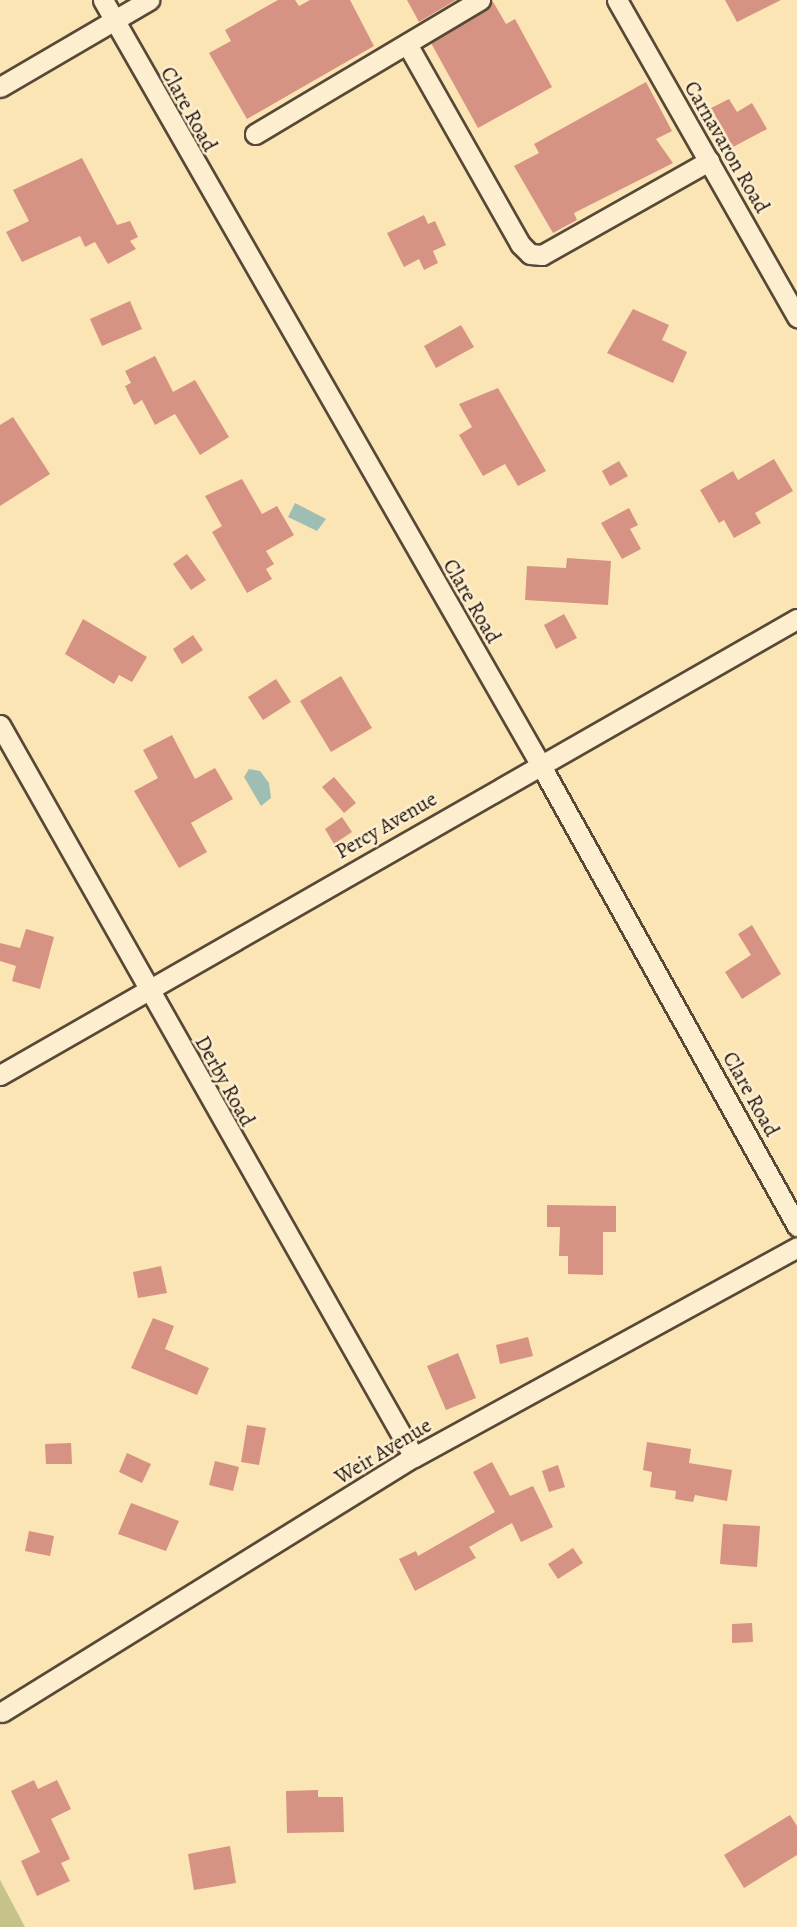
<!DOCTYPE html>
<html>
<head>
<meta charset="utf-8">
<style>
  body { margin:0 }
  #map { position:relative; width:797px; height:1927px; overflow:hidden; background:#fbe5b5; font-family:Alegreya,serif }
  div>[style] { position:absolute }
  .green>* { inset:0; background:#c5c389 }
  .water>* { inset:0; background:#9fbeb3 }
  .building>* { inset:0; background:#d69282 }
  .roads { filter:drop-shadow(2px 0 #574837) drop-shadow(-2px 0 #574837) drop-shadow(0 2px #574837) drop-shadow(0 -2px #574837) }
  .minor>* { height:19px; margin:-9.5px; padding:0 9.5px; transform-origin:9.5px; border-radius:9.5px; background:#fceecf }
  span { translate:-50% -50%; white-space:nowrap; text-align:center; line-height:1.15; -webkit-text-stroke:5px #fceecf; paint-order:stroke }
  .street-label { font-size:21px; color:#20130d }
</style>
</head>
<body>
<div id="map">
  <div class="green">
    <i style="clip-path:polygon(0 1880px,25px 1927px,0 1927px)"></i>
  </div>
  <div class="water">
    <i style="clip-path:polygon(295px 503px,326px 519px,317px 531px,288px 517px)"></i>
    <i style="clip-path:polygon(249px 769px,260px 771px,269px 783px,271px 798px,261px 806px,244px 777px)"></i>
  </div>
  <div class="building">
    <i style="clip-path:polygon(278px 0,295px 0,299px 6px,310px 0,350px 0,374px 46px,247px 119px,209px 53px,231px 41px,225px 30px)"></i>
    <i style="clip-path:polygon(407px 0,456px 0,419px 22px)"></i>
    <i style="clip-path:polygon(492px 0,506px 24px,515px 19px,552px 87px,478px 128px,431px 43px,486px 11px)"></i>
    <i style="clip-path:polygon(725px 0,781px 0,737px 22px)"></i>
    <i style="clip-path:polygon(646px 82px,672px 131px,656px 139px,673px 163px,574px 213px,577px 220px,553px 233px,514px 166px,539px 153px,534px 144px)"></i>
    <i style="clip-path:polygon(729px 99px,737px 112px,752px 103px,767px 129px,733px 147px,711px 108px)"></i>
    <i style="clip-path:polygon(82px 158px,117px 225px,130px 221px,138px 237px,130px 241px,136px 249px,108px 264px,95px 242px,85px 247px,80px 236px,22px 262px,6px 232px,29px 221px,13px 190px)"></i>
    <i style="clip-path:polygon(424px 215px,428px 224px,435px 221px,446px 245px,433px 251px,438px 263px,424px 270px,419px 259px,404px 267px,387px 233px)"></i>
    <i style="clip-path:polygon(130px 301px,142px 329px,102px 346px,90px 319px)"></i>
    <i style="clip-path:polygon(633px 309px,669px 325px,662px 340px,687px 352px,673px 383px,607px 353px)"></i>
    <i style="clip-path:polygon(461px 325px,474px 347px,436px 368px,424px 346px)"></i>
    <i style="clip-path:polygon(155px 356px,173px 392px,195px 380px,229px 437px,200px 455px,175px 414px,155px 425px,142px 400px,134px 405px,125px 386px,131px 383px,125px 371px)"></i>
    <i style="clip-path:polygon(498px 388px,546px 471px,518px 486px,505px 464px,483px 476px,459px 435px,472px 427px,459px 404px)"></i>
    <i style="clip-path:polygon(13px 417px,50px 474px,0 506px,0 425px)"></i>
    <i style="clip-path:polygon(774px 459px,793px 491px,755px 513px,761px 523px,734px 538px,724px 520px,719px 523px,700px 490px,733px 471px,738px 480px)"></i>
    <i style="clip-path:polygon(619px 461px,628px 476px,610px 486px,602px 471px)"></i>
    <i style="clip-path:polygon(242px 479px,262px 514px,277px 506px,294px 535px,266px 551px,274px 564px,266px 569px,272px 579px,247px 593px,212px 532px,222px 526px,205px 496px)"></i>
    <i style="clip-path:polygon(629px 508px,638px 525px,630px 529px,641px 549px,622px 559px,601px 523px)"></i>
    <i style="clip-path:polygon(187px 554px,206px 580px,191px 590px,173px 564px)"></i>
    <i style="clip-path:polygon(567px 558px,611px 561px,608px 605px,525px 600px,527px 566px,566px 568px)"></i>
    <i style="clip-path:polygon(564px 614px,577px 638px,556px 649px,544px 625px)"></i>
    <i style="clip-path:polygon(83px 619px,147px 657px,132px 682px,119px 675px,114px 684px,65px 654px)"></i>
    <i style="clip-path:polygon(193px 635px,203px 650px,182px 664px,173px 649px)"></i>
    <i style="clip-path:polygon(341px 676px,372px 728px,331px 752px,300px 701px)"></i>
    <i style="clip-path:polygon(276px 679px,291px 702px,263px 720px,248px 697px)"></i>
    <i style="clip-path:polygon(172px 735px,195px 779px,215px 768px,233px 799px,191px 823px,207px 852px,179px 868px,134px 791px,158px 778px,143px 750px)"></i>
    <i style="clip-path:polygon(334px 777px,356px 803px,344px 813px,322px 787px)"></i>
    <i style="clip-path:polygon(342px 817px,352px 832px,334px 844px,325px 829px)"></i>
    <i style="clip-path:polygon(752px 925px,781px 974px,742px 999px,725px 972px,751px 955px,738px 934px)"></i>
    <i style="clip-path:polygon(26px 929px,54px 937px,40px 989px,12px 981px,16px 966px,0 961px,0 943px,20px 948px)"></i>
    <i style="clip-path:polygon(547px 1205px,616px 1206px,616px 1232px,603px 1232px,603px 1275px,568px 1274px,568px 1256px,559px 1256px,560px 1227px,547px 1227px)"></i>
    <i style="clip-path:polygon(161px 1266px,167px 1293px,138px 1298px,133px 1272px)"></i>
    <i style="clip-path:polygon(153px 1318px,174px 1326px,165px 1349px,209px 1368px,197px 1395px,131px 1368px)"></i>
    <i style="clip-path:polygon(528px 1337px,533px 1356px,500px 1364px,496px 1345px)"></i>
    <i style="clip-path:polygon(458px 1353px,476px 1398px,446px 1410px,427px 1366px)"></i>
    <i style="clip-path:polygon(247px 1425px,266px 1428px,259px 1465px,241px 1462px)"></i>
    <i style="clip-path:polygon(647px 1442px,691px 1449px,689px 1463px,732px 1470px,727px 1501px,695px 1495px,693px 1502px,675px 1499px,676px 1491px,650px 1487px,652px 1472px,643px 1470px)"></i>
    <i style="clip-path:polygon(71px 1443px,72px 1464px,46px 1464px,45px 1444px)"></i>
    <i style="clip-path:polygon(127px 1453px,151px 1464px,142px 1483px,119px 1472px)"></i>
    <i style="clip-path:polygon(215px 1461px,239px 1467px,233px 1491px,209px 1485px)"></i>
    <i style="clip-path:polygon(492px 1462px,510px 1496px,533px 1486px,553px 1527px,521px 1542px,512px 1523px,469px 1547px,476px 1558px,415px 1591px,399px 1559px,416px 1551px,418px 1556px,495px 1512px,473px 1472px)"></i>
    <i style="clip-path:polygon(558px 1465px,565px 1487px,549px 1492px,542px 1471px)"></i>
    <i style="clip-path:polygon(131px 1503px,179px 1521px,166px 1551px,118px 1534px)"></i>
    <i style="clip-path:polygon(723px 1524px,760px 1526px,757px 1567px,720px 1564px)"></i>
    <i style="clip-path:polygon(29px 1531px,54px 1536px,50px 1556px,25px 1551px)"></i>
    <i style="clip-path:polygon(573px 1548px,583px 1563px,558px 1579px,548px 1564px)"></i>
    <i style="clip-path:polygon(752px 1623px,753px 1642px,732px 1643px,732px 1624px)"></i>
    <i style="clip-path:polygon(34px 1780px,38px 1789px,57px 1780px,71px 1809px,51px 1819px,70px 1859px,61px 1863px,70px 1881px,37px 1896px,21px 1861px,40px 1852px,11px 1791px)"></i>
    <i style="clip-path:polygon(318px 1790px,318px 1797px,343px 1797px,344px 1832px,287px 1833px,286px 1791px)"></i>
    <i style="clip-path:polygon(790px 1815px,797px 1826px,797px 1855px,744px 1888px,724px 1855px)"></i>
    <i style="clip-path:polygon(230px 1846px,236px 1883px,194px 1890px,188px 1854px)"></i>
  </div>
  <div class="roads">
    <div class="minor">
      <i style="left:103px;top:0;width:880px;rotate:60.23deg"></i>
      <i style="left:540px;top:764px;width:529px;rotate:60.91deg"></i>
      <i style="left:617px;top:0;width:365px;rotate:60.4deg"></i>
      <i style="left:407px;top:44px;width:230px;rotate:60.5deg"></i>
      <i style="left:520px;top:244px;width:14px;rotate:45deg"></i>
      <i style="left:530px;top:254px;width:12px;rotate:5deg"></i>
      <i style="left:542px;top:255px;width:192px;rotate:-29.4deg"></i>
      <i style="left:0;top:87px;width:173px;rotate:-30.3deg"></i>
      <i style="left:255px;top:134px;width:262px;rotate:-30.8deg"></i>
      <i style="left:0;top:725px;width:841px;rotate:60.51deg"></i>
      <i style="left:0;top:1075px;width:918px;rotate:-29.78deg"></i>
      <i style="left:2px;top:1712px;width:485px;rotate:-31.8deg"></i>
      <i style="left:414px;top:1457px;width:437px;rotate:-28.7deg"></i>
    </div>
  </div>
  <div class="street-label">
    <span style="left:189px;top:109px;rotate:61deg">Clare Road</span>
    <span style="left:727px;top:147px;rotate:60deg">Carnavaron Road</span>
    <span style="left:472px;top:601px;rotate:60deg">Clare Road</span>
    <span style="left:386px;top:825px;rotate:-30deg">Percy Avenue</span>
    <span style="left:225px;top:1081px;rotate:61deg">Derby Road</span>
    <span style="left:751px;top:1094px;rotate:61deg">Clare Road</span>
    <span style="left:383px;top:1451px;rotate:-31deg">Weir Avenue</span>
  </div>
</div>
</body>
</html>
